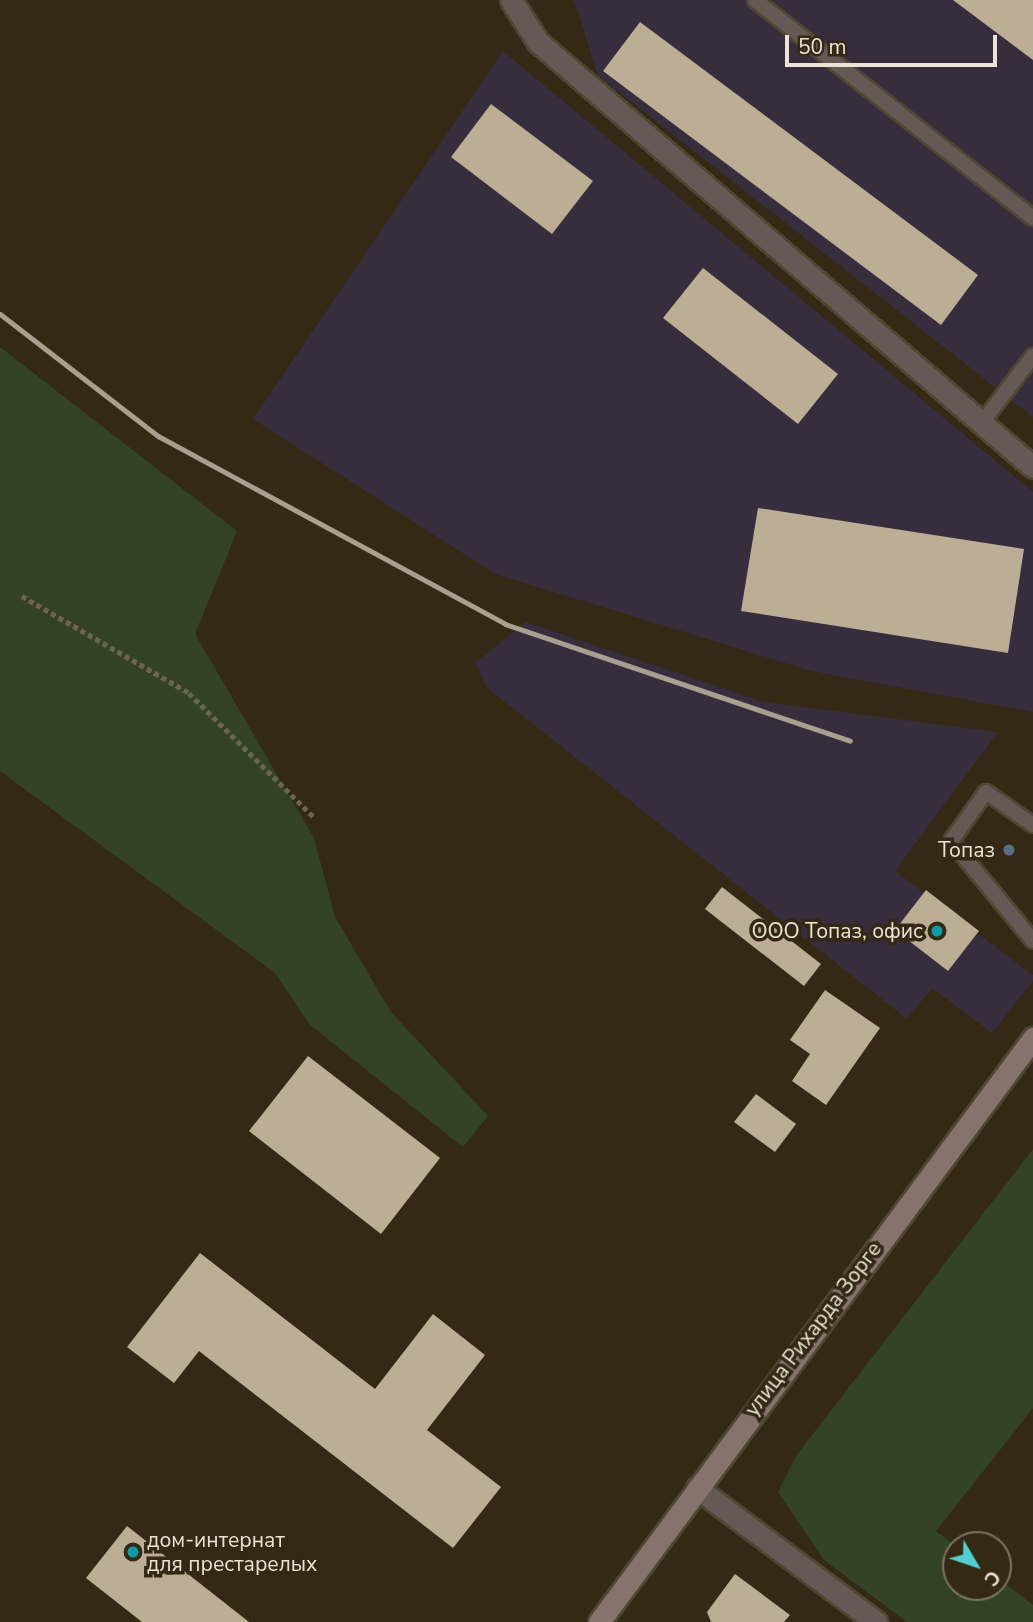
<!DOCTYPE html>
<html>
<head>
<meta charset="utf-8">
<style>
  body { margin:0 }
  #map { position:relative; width:1033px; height:1622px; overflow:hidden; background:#332914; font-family:"Nunito Sans",sans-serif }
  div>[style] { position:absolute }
  .industrial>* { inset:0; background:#372d3d }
  .green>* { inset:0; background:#344328 }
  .building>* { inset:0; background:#bbae95 }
  .path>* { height:4.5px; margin-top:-2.25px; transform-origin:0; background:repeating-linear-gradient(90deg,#6c6351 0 5px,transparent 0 8.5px) }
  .roads { filter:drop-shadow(2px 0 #504733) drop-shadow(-2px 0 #504733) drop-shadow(0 2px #504733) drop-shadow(0 -2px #504733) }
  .lane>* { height:14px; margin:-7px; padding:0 7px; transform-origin:7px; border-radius:7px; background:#655956 }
  .street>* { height:21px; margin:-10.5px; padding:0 10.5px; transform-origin:10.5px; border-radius:10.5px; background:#655956 }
  .secondary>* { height:21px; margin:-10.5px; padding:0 10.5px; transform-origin:10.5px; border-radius:10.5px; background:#86736e }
  .rail>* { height:5px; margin:-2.5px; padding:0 2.5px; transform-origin:2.5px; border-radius:2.5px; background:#a79f8f }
  .dots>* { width:19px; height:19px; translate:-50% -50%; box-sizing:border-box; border:4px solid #332914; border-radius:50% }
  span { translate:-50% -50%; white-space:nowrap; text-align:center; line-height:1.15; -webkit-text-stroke:7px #332914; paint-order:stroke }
  .poi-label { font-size:21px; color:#eae3d6 }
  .right { translate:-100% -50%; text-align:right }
  .left { translate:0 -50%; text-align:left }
  .street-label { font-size:21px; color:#eae3d6 }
  .north { position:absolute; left:942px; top:1531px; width:70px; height:70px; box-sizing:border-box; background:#332914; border:2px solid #7c7362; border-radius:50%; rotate:129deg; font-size:19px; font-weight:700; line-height:28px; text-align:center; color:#eae3d6 }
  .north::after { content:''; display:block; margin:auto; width:24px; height:32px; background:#52cdd0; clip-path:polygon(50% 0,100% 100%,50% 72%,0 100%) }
  .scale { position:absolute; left:785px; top:35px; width:212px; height:32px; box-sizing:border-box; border:4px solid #eae3d6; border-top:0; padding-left:9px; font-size:21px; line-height:24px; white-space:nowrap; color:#eae3d6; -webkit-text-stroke:5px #332914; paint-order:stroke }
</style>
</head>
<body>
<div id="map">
  <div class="industrial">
    <i style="clip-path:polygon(574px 0,1033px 0,1033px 417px,598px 76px)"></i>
    <i style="clip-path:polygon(503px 51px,1033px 492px,1033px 712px,811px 671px,495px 574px,253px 419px)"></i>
    <i style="clip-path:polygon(526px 622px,764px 702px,998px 732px,895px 871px,1033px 975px,1033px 981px,992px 1033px,932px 988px,907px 1019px,487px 688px,475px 663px)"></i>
  </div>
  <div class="green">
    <i style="clip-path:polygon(0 347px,237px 531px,195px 634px,314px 838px,335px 917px,391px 1012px,488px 1116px,463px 1147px,310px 1025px,275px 973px,0 771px)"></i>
    <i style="clip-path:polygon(1033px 1149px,1033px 1408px,936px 1531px,956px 1546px,956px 1587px,998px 1587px,998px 1578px,1033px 1605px,1033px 1622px,907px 1622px,824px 1560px,778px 1492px,796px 1456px)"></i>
  </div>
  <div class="building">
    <i style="clip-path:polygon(953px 0,1033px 0,1033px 60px)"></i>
    <i style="clip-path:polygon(640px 22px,978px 275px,941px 325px,603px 71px)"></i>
    <i style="clip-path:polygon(491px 104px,593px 181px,552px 234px,451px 157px)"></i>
    <i style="clip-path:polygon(703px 268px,838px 374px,798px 424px,663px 318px)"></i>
    <i style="clip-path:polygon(758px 508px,1024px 549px,1008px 653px,741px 611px)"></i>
    <i style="clip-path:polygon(722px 887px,821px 964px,804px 986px,705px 909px)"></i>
    <i style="clip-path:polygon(926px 890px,979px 931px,948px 971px,895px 930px)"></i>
    <i style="clip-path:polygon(825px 990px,880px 1028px,826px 1105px,792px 1081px,810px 1054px,790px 1040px)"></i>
    <i style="clip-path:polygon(308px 1056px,440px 1158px,381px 1234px,249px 1131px)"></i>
    <i style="clip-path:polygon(756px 1094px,796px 1124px,775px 1152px,734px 1122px)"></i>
    <i style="clip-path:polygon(200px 1253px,375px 1389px,433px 1314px,485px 1355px,427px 1430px,501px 1487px,453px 1548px,199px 1351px,174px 1383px,127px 1347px)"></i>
    <i style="clip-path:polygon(127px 1526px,249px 1622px,142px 1622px,86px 1578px)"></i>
    <i style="clip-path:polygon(735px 1574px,790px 1615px,784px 1622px,711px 1622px,707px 1612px)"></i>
  </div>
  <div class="path">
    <i style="left:22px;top:596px;width:193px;rotate:30.1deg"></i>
    <i style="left:189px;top:693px;width:175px;rotate:44.8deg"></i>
  </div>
  <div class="roads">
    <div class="lane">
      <i style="left:755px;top:0;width:353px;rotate:38.1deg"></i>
      <i style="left:984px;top:420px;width:81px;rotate:-52.6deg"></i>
      <i style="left:1033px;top:825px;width:57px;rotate:-144.9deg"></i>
      <i style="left:986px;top:792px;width:60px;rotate:125.5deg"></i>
      <i style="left:951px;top:841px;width:129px;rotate:50.6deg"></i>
    </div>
    <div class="street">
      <i style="left:511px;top:0;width:50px;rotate:57.3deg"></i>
      <i style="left:538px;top:42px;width:652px;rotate:40.65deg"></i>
      <i style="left:697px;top:1488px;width:224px;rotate:36.8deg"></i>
    </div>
    <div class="secondary">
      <i style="left:599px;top:1622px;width:728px;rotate:-53.38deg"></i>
    </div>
  </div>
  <div class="rail">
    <i style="left:0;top:314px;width:200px;rotate:37.7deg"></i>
    <i style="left:158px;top:436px;width:395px;rotate:28.4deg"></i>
    <i style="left:505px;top:624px;width:364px;rotate:18.7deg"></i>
  </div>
  <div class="dots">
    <i style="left:1009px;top:850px;background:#5c6f8a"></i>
    <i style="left:937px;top:931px;background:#0f9aa8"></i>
    <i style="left:133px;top:1552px;background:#0f9aa8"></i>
  </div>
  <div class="poi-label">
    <span class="right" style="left:995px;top:850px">Топаз</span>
    <span class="right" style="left:923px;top:931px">ООО Топаз, офис</span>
    <span class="left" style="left:147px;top:1552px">дом-интернат<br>для престарелых</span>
  </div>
  <div class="street-label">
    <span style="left:813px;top:1329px;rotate:-53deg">улица Рихарда Зорге</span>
  </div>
  <div class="north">С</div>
  <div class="scale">50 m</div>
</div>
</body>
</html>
